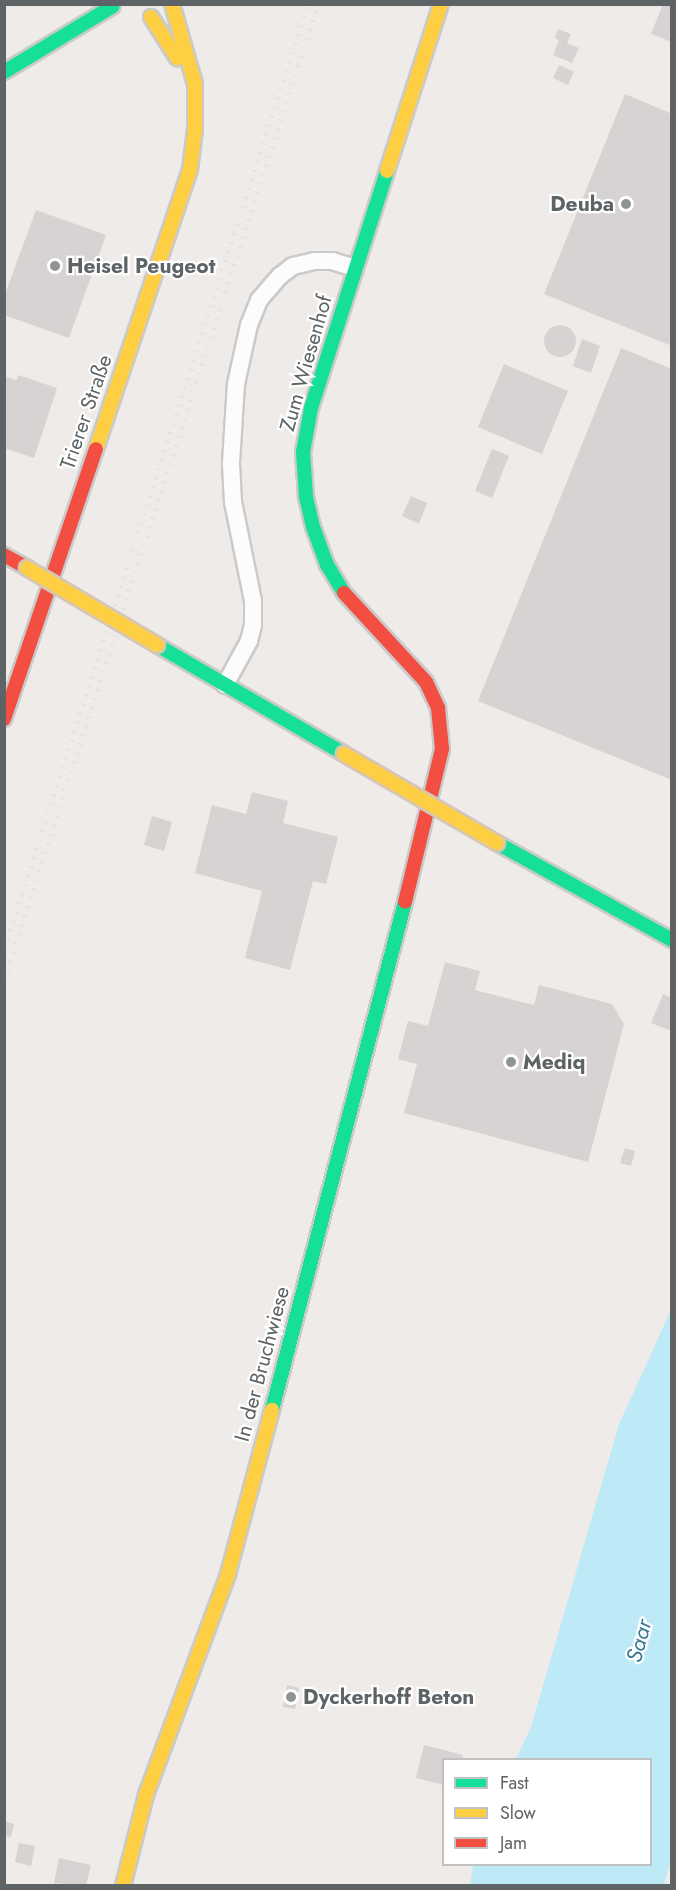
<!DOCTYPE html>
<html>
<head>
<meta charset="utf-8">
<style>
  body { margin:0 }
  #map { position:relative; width:676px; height:1890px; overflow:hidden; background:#eeebe8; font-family:Jost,sans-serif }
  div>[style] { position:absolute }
  .water>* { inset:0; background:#beeaf7 }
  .building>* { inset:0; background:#d6d3d2 }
  .round { border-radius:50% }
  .roads { filter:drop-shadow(2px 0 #cacaca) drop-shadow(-2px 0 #cacaca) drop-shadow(0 2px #cacaca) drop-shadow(0 -2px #cacaca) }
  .street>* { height:16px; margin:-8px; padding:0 8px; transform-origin:8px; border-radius:8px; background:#fcfcfc }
  .fast>* { height:14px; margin:-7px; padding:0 7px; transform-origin:7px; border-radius:7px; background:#16e098 }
  .slow>* { height:14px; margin:-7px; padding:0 7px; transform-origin:7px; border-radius:7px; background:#ffcf43 }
  .jam>* { height:14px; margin:-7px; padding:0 7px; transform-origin:7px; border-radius:7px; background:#f24e42 }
  .rail>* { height:4.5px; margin-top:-2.25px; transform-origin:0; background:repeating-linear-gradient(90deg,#e3e2e3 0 1.5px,transparent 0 9.5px) }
  .bridges { filter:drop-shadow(2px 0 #d5c6b7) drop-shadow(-2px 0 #d5c6b7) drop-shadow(0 2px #d5c6b7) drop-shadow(0 -2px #d5c6b7) }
  .slow-bridge>* { height:14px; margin:-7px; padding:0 7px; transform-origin:7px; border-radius:7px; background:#ffcf43 }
  .dots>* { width:16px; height:16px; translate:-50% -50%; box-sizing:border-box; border:3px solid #fff; border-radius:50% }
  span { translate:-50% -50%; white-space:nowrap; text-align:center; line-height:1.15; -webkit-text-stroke:4.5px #fff; paint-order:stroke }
  .poi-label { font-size:21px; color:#5e6366; font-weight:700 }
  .right { translate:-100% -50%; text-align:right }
  .left { translate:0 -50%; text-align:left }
  .street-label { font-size:21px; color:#5e6366 }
  .water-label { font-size:22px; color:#3c7995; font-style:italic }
  .frame { position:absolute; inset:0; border:6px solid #5e6366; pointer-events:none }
  .legend { position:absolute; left:442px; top:1758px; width:210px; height:108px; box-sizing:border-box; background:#fff; border:2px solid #bfc1c2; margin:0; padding:8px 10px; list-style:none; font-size:18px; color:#5e6366 }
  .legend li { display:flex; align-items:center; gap:12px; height:30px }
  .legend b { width:30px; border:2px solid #bfc1c2 }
</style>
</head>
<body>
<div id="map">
  <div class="water">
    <i style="clip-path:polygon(671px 1310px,672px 1856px,664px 1885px,470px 1885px,473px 1865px,650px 1864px,650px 1760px,516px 1759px,531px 1727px,619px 1424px)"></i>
  </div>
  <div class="building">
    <i style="clip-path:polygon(663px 4px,672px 4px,672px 42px,651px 34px)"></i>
    <i style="clip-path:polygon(558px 29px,571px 34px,567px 43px,579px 48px,572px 63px,553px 55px,559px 40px,555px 38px)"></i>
    <i style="clip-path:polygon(559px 65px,574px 72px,568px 85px,553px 78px)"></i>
    <i style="clip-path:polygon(625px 94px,672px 114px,672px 346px,544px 294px)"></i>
    <i style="clip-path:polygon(36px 210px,106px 235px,69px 338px,4px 315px,4px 297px)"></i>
    <i class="round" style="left:544px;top:325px;width:32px;height:32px"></i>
    <i style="clip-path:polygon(582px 339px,600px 346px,591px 373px,573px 366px)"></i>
    <i style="clip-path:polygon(621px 348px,672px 369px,672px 780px,478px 701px)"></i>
    <i style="clip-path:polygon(504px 364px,568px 391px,542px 454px,478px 427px)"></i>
    <i style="clip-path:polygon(18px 375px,57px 388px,34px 458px,4px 448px,4px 376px,17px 380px)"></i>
    <i style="clip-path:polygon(492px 449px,509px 456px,492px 498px,475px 491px)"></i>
    <i style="clip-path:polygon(411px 496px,427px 503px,419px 524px,402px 516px)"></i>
    <i style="clip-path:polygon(252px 792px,288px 801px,283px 823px,338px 837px,326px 884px,313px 881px,290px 970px,245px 958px,262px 891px,195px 873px,212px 805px,246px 814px)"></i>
    <i style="clip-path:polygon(152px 816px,172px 822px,164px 851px,144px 845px)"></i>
    <i style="clip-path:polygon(445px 962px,480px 971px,475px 990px,534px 1005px,539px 985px,612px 1004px,624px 1024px,588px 1162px,404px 1113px,417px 1064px,398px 1059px,408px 1021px,428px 1026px)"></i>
    <i style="clip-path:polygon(663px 994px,672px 998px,672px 1031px,651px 1023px)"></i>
    <i style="clip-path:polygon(625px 1148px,635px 1151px,631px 1166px,620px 1163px)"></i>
    <i style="clip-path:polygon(287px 1685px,299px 1688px,295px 1709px,283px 1707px)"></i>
    <i style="clip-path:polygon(424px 1745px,463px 1755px,462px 1760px,444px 1760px,444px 1785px,416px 1778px)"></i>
    <i style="clip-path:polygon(4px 1821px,14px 1824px,11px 1837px,4px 1836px)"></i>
    <i style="clip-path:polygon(19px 1843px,35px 1846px,31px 1866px,15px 1862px)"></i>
    <i style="clip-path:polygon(59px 1858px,91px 1865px,86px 1886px,54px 1883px)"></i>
  </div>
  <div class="roads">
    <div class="street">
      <i style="left:225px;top:685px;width:50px;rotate:-61.4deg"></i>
      <i style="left:249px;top:641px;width:16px;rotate:-76deg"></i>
      <i style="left:253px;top:625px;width:24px;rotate:-90deg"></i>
      <i style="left:253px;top:601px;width:101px;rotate:-101.4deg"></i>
      <i style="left:233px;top:502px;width:39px;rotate:-93deg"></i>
      <i style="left:231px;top:463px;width:79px;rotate:-86.4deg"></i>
      <i style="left:236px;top:384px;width:60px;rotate:-77.6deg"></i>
      <i style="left:249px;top:325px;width:27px;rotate:-68deg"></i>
      <i style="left:259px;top:300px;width:32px;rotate:-49deg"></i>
      <i style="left:280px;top:276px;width:16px;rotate:-38deg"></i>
      <i style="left:293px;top:266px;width:22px;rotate:-13deg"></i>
      <i style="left:314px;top:261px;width:18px"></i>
      <i style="left:332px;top:261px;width:24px;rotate:17deg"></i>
    </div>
    <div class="fast">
      <i style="left:4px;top:72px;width:127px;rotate:-31.2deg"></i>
      <i style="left:344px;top:593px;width:33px;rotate:-121deg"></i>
      <i style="left:327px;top:565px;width:40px;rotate:-110.2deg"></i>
      <i style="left:313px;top:527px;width:32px;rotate:-103deg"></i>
      <i style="left:306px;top:496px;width:44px;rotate:-93.9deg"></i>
      <i style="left:303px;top:452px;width:45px;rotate:-79.7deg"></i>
      <i style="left:311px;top:408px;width:249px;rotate:-72.2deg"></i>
      <i style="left:157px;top:645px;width:216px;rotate:30.2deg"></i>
      <i style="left:497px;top:843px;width:200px;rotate:29deg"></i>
      <i style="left:272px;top:1410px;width:525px;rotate:-75.33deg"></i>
    </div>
    <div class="slow">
      <i style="left:151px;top:17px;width:49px;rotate:57.6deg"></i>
      <i style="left:387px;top:171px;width:176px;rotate:-72.1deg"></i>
      <i style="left:96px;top:449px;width:294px;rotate:-71.4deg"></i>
      <i style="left:190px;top:170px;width:41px;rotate:-83deg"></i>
      <i style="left:195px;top:129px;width:45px;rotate:-90deg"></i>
      <i style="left:195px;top:84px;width:83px;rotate:-106deg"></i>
      <i style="left:123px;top:1886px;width:94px;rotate:-75.8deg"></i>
      <i style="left:146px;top:1795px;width:236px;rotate:-69.6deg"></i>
      <i style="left:228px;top:1574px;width:170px;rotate:-75deg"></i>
    </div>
    <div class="jam">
      <i style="left:4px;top:555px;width:26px;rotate:29deg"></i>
      <i style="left:344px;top:593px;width:121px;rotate:47.3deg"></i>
      <i style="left:426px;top:682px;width:29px;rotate:65deg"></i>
      <i style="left:438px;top:708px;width:41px;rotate:84.4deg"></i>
      <i style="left:442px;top:749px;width:157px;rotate:103.6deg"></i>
      <i style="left:4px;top:719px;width:285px;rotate:-71.2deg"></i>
    </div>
  </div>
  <div class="rail">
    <i style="left:4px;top:949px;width:993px;rotate:-72.17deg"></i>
    <i style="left:4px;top:980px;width:1025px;rotate:-72.17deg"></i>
  </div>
  <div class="bridges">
    <div class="slow-bridge">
      <i style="left:27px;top:568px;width:151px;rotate:30.6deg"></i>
      <i style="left:344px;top:754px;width:177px;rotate:30.2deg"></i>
    </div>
  </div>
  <div class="dots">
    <i style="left:626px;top:204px;background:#909394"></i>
    <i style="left:55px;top:266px;background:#909394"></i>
    <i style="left:511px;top:1062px;background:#909394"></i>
    <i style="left:291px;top:1697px;background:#909394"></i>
  </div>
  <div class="poi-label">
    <span class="right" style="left:614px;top:204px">Deuba</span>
    <span class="left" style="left:67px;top:266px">Heisel Peugeot</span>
    <span class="left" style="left:523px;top:1062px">Mediq</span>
    <span class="left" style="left:303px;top:1697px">Dyckerhoff Beton</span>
  </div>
  <div class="street-label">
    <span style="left:306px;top:363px;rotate:-74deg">Zum Wiesenhof</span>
    <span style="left:86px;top:412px;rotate:-71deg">Trierer Straße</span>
    <span style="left:262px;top:1364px;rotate:-75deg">In der Bruchwiese</span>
  </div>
  <div class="water-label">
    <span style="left:639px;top:1641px;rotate:-75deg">Saar</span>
  </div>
  <div class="frame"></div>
  <ul class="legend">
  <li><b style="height:8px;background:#16e098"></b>Fast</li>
  <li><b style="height:8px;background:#ffcf43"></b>Slow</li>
  <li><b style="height:8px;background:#f24e42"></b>Jam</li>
  </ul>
</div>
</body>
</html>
